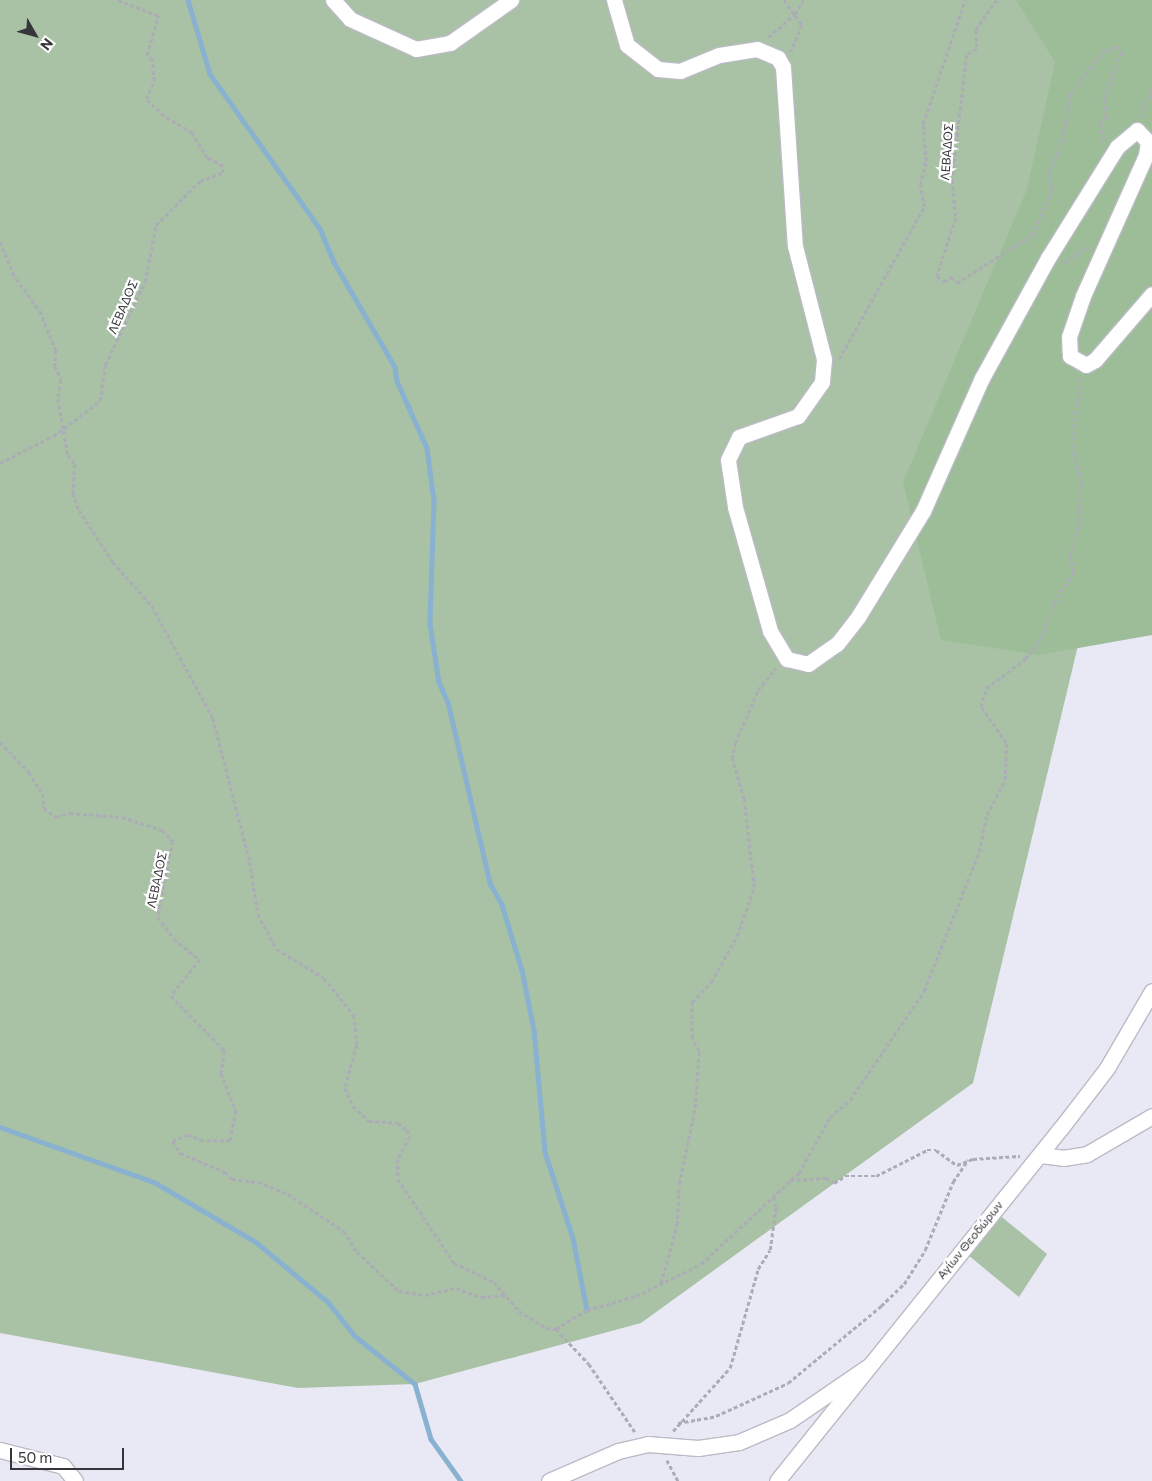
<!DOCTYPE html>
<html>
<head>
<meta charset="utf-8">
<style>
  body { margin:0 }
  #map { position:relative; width:1152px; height:1481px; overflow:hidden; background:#e9e9f5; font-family:Commissioner,sans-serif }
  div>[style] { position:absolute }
  .green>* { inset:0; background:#a9c2a5 }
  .forest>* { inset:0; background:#9dbd98 }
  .stream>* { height:4.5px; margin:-2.25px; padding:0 2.25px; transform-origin:2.25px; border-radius:2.25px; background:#89b1d0 }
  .path>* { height:2.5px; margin-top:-1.25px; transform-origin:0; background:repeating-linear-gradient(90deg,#acacb6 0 4px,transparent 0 6.5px) }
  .roads { filter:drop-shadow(1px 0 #bbbbc6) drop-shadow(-1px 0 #bbbbc6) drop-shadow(0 1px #bbbbc6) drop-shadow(0 -1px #bbbbc6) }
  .minor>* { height:15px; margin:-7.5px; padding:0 7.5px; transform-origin:7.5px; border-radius:7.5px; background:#fff }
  span { translate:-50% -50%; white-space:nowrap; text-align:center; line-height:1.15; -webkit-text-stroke:4.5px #fff; paint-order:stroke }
  .street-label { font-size:12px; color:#35353a }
  .north { position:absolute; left:10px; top:10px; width:50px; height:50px; -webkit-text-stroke:4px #fff; paint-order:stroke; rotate:128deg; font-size:14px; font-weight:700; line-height:20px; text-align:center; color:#35353a }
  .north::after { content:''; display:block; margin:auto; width:18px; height:22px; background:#35353a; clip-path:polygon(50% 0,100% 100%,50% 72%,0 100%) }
  .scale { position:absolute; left:10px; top:1448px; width:114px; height:22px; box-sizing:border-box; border:2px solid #35353a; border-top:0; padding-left:6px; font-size:15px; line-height:18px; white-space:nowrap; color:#35353a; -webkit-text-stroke:4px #fff; paint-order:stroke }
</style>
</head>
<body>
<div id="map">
  <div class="green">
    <i style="clip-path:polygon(0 0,1152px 0,1118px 479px,973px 1083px,641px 1323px,415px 1384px,298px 1388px,0 1333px)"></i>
    <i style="clip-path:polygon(997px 1213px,1047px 1254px,1019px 1297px,968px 1255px)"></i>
  </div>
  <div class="forest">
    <i style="clip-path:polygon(1016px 0,1152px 0,1152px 635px,1039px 655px,941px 640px,903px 482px,1027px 189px,1055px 62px)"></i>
  </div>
  <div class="stream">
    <i style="left:188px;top:0;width:77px;rotate:73.4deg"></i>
    <i style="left:210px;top:74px;width:190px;rotate:54.6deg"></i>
    <i style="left:320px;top:229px;width:36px;rotate:67deg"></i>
    <i style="left:334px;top:262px;width:121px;rotate:59.8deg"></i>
    <i style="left:395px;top:367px;width:14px;rotate:82deg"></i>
    <i style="left:397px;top:381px;width:73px;rotate:65.9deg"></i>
    <i style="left:427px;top:448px;width:53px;rotate:82.5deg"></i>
    <i style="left:434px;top:501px;width:123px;rotate:91.9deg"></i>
    <i style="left:430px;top:624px;width:59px;rotate:81.2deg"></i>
    <i style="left:439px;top:682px;width:22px;rotate:66deg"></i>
    <i style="left:448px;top:702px;width:186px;rotate:76.9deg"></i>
    <i style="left:490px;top:883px;width:25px;rotate:61deg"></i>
    <i style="left:502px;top:905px;width:68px;rotate:72.9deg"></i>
    <i style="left:522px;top:970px;width:61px;rotate:78.7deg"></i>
    <i style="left:534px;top:1030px;width:122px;rotate:84.8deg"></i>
    <i style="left:545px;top:1152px;width:90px;rotate:72deg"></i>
    <i style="left:573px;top:1238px;width:73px;rotate:79deg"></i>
    <i style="left:0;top:1127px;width:164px;rotate:19.7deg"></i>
    <i style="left:154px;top:1182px;width:118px;rotate:30.5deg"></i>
    <i style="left:256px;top:1242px;width:94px;rotate:39.8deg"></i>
    <i style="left:328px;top:1302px;width:43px;rotate:51.5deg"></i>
    <i style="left:355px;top:1336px;width:77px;rotate:38.7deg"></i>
    <i style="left:415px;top:1384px;width:57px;rotate:73.8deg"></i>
    <i style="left:431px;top:1439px;width:52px;rotate:54.5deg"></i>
  </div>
  <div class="path">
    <i style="left:784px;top:0;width:31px;rotate:54deg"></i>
    <i style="left:802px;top:25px;width:29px;rotate:112deg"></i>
    <i style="left:997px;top:0;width:37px;rotate:125deg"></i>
    <i style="left:976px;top:30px;width:19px;rotate:87deg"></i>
    <i style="left:977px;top:49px;width:12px;rotate:149deg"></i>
    <i style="left:967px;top:55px;width:126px;rotate:96.8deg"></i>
    <i style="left:952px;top:180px;width:38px;rotate:84deg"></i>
    <i style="left:956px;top:218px;width:61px;rotate:108.1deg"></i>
    <i style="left:937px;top:276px;width:9px;rotate:41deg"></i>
    <i style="left:944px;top:282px;width:9px;rotate:-36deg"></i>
    <i style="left:951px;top:277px;width:8px;rotate:45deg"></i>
    <i style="left:957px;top:283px;width:89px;rotate:-32.6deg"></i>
    <i style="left:1032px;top:235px;width:50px;rotate:-66.5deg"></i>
    <i style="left:1052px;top:189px;width:16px;rotate:-104deg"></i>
    <i style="left:1048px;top:173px;width:27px;rotate:-63deg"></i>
    <i style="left:1060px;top:149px;width:55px;rotate:-79.5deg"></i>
    <i style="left:1070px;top:95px;width:52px;rotate:-53.6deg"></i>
    <i style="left:1101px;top:53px;width:17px;rotate:-24deg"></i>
    <i style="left:1117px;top:46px;width:8px;rotate:50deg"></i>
    <i style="left:1122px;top:52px;width:51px;rotate:110.6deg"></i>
    <i style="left:1104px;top:100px;width:17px;rotate:80deg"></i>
    <i style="left:1107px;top:117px;width:10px;rotate:135deg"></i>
    <i style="left:1100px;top:124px;width:16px;rotate:76deg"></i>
    <i style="left:768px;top:37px;width:35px;rotate:-40deg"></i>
    <i style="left:795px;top:14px;width:16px;rotate:-60deg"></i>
    <i style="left:1140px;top:117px;width:31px;rotate:-68deg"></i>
    <i style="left:0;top:242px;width:40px;rotate:66.6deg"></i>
    <i style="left:16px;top:279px;width:40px;rotate:53deg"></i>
    <i style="left:40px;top:311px;width:42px;rotate:67.7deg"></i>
    <i style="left:56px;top:350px;width:16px;rotate:94deg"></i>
    <i style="left:55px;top:366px;width:15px;rotate:67deg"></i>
    <i style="left:61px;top:380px;width:19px;rotate:99deg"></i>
    <i style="left:58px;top:399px;width:57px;rotate:79.9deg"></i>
    <i style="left:68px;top:455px;width:11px;rotate:52deg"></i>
    <i style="left:75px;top:464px;width:29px;rotate:94deg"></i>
    <i style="left:73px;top:493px;width:18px;rotate:71deg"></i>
    <i style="left:79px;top:510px;width:62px;rotate:56.8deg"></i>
    <i style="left:113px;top:562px;width:59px;rotate:48.4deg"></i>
    <i style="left:152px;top:606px;width:128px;rotate:61.4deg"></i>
    <i style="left:213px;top:718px;width:149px;rotate:75.6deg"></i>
    <i style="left:250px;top:862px;width:53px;rotate:81.3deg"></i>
    <i style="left:258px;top:914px;width:40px;rotate:62deg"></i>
    <i style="left:277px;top:949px;width:55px;rotate:31.7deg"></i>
    <i style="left:324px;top:978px;width:48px;rotate:51deg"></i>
    <i style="left:354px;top:1015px;width:30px;rotate:84deg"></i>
    <i style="left:357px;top:1045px;width:45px;rotate:105.6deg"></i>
    <i style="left:345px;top:1088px;width:20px;rotate:66deg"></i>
    <i style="left:353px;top:1106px;width:22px;rotate:43deg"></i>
    <i style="left:369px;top:1121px;width:29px;rotate:4deg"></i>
    <i style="left:398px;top:1123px;width:11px;rotate:38deg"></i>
    <i style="left:407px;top:1130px;width:8px;rotate:67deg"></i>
    <i style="left:410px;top:1137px;width:25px;rotate:119deg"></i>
    <i style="left:398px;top:1159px;width:20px;rotate:90deg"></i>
    <i style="left:398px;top:1179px;width:101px;rotate:56.3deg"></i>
    <i style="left:454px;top:1263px;width:44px;rotate:25.4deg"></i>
    <i style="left:494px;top:1282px;width:38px;rotate:49deg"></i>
    <i style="left:519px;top:1311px;width:32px;rotate:32deg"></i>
    <i style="left:546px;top:1328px;width:10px;rotate:6deg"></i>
    <i style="left:556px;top:1329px;width:36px;rotate:-32deg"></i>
    <i style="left:587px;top:1310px;width:51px;rotate:-15.9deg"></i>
    <i style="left:636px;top:1296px;width:72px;rotate:-26.2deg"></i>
    <i style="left:701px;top:1264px;width:134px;rotate:-42.9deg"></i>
    <i style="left:799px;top:1173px;width:64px;rotate:-61deg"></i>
    <i style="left:830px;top:1117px;width:26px;rotate:-40deg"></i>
    <i style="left:850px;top:1100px;width:132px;rotate:-55.8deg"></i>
    <i style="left:924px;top:991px;width:149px;rotate:-68.4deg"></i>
    <i style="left:979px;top:852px;width:38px;rotate:-78deg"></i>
    <i style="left:987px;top:815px;width:39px;rotate:-63deg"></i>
    <i style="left:1005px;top:780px;width:37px;rotate:-88deg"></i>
    <i style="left:1006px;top:743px;width:44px;rotate:-124.8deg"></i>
    <i style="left:981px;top:707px;width:20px;rotate:-75deg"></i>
    <i style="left:986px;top:688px;width:49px;rotate:-36.6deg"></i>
    <i style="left:1025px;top:659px;width:26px;rotate:-51deg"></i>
    <i style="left:1041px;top:639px;width:38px;rotate:-70deg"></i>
    <i style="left:1054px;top:603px;width:36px;rotate:-58deg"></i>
    <i style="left:1073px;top:572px;width:17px;rotate:-100deg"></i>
    <i style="left:1070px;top:555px;width:29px;rotate:-74deg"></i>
    <i style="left:1078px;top:527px;width:45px;rotate:-86.2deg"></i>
    <i style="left:1081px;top:482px;width:29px;rotate:-104deg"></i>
    <i style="left:1074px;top:454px;width:33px;rotate:-90deg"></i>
    <i style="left:1074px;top:421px;width:43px;rotate:-80.5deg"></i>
    <i style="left:1064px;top:263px;width:29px;rotate:-34deg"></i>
    <i style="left:839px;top:359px;width:174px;rotate:-60.8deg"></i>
    <i style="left:924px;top:207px;width:22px;rotate:-100deg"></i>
    <i style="left:920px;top:185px;width:25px;rotate:-76deg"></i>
    <i style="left:926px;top:161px;width:37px;rotate:-95deg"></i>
    <i style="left:923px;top:124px;width:131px;rotate:-71.3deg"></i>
    <i style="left:0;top:463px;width:59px;rotate:-27deg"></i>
    <i style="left:53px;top:436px;width:59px;rotate:-36.7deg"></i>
    <i style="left:100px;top:401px;width:36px;rotate:-82deg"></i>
    <i style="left:105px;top:365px;width:92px;rotate:-64.3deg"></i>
    <i style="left:145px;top:282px;width:58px;rotate:-79.1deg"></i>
    <i style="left:156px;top:225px;width:62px;rotate:-45deg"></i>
    <i style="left:200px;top:181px;width:23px;rotate:-20deg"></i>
    <i style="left:222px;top:173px;width:7px;rotate:-82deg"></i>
    <i style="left:223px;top:166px;width:18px;rotate:-153deg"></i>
    <i style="left:207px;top:158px;width:29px;rotate:-121deg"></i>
    <i style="left:192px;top:133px;width:33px;rotate:-149deg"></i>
    <i style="left:164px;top:116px;width:25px;rotate:-137deg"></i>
    <i style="left:146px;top:99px;width:20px;rotate:-66deg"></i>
    <i style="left:154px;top:81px;width:21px;rotate:-95deg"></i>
    <i style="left:152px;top:60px;width:7px;rotate:-135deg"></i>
    <i style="left:147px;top:55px;width:41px;rotate:-74.2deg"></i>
    <i style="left:158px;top:16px;width:45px;rotate:-159.1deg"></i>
    <i style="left:0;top:742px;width:42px;rotate:46deg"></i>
    <i style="left:29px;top:772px;width:26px;rotate:58deg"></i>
    <i style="left:43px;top:794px;width:14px;rotate:86deg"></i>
    <i style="left:44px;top:808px;width:15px;rotate:37deg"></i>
    <i style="left:56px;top:817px;width:15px;rotate:-16deg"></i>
    <i style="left:70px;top:813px;width:52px;rotate:4.4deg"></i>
    <i style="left:122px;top:817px;width:42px;rotate:18deg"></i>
    <i style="left:162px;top:830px;width:16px;rotate:45deg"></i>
    <i style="left:173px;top:841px;width:77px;rotate:101.2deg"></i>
    <i style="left:158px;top:917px;width:27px;rotate:54deg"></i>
    <i style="left:174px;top:939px;width:33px;rotate:39deg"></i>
    <i style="left:200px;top:960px;width:46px;rotate:128.9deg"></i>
    <i style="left:171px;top:996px;width:77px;rotate:45.5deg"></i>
    <i style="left:225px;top:1051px;width:22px;rotate:100deg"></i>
    <i style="left:221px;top:1073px;width:41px;rotate:68.5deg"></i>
    <i style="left:236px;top:1111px;width:31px;rotate:101deg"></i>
    <i style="left:230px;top:1141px;width:27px;rotate:180deg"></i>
    <i style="left:203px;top:1141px;width:16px;rotate:-158deg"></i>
    <i style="left:188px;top:1135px;width:16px;rotate:158deg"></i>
    <i style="left:173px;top:1141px;width:14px;rotate:60deg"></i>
    <i style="left:180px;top:1153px;width:49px;rotate:22.9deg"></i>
    <i style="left:225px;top:1172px;width:10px;rotate:45deg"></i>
    <i style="left:232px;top:1179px;width:26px;rotate:7deg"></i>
    <i style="left:258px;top:1182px;width:32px;rotate:22deg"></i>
    <i style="left:288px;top:1194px;width:67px;rotate:33.5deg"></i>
    <i style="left:344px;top:1231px;width:25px;rotate:58deg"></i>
    <i style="left:357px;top:1252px;width:57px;rotate:42.9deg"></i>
    <i style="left:399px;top:1291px;width:26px;rotate:9deg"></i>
    <i style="left:425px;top:1295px;width:32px;rotate:-13deg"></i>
    <i style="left:456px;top:1288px;width:27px;rotate:20deg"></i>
    <i style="left:481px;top:1297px;width:27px;rotate:-4deg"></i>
    <i style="left:790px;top:1180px;width:36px;rotate:-3deg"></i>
    <i style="left:826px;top:1178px;width:9px;rotate:32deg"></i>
    <i style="left:834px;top:1183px;width:13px;rotate:-32deg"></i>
    <i style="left:845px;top:1176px;width:31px"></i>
    <i style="left:876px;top:1176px;width:57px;rotate:-27deg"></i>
    <i style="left:927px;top:1150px;width:9px"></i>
    <i style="left:936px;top:1150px;width:26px;rotate:36deg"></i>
    <i style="left:957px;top:1165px;width:17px;rotate:-21deg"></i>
    <i style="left:973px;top:1159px;width:47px;rotate:-3.7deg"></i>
    <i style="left:661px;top:1283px;width:60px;rotate:-74.6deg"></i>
    <i style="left:677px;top:1225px;width:41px;rotate:-87.2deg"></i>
    <i style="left:679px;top:1184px;width:78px;rotate:-78.1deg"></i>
    <i style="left:695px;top:1108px;width:57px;rotate:-86deg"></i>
    <i style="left:699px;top:1051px;width:15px;rotate:-118deg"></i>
    <i style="left:692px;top:1038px;width:36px;rotate:-90deg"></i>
    <i style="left:692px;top:1002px;width:28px;rotate:-46deg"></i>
    <i style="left:711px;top:982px;width:53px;rotate:-60.5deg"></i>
    <i style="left:737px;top:936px;width:52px;rotate:-70.9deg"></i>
    <i style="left:754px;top:887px;width:89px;rotate:-96.5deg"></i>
    <i style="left:744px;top:799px;width:42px;rotate:-106.7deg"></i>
    <i style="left:732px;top:759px;width:16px;rotate:-79deg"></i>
    <i style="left:735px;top:743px;width:58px;rotate:-66.5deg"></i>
    <i style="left:758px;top:690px;width:28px;rotate:-51deg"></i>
    <i style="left:556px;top:1329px;width:48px;rotate:46.7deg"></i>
    <i style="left:589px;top:1364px;width:82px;rotate:55.9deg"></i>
    <i style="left:678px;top:1423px;width:39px;rotate:-10deg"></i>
    <i style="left:716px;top:1416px;width:79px;rotate:-24.6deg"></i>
    <i style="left:788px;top:1383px;width:121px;rotate:-39.6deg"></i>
    <i style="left:881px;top:1306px;width:32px;rotate:-44deg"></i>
    <i style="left:904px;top:1284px;width:40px;rotate:-58deg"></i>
    <i style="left:925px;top:1250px;width:74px;rotate:-67.6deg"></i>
    <i style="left:953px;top:1182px;width:27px;rotate:-56deg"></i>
    <i style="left:673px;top:1431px;width:85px;rotate:-47.9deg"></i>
    <i style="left:730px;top:1368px;width:103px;rotate:-74.2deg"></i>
    <i style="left:758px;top:1269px;width:22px;rotate:-58deg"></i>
    <i style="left:770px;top:1250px;width:43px;rotate:-82.1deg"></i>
    <i style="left:776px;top:1207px;width:12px;rotate:-104deg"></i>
    <i style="left:667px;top:1460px;width:24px;rotate:62deg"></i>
  </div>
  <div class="roads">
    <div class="minor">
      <i style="left:333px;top:0;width:25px;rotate:48deg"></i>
      <i style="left:350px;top:19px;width:72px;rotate:24.4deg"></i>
      <i style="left:416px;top:49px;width:35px;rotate:-10deg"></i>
      <i style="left:450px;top:43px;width:75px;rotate:-35.2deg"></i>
      <i style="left:614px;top:0;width:47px;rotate:73.9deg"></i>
      <i style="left:627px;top:45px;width:39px;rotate:38deg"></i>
      <i style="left:658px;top:69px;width:22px;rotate:5deg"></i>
      <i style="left:680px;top:71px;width:42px;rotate:-22.3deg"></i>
      <i style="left:719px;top:55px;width:38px;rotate:-9deg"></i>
      <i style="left:757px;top:49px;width:23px;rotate:23deg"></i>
      <i style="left:778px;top:58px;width:10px;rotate:61deg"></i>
      <i style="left:783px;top:67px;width:179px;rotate:86.2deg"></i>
      <i style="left:795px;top:246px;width:117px;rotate:75.6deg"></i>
      <i style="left:824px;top:359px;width:23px;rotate:95deg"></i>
      <i style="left:822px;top:382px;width:42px;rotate:125.2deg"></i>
      <i style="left:798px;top:416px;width:63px;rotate:160.4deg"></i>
      <i style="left:739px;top:437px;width:25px;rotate:116deg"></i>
      <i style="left:728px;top:460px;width:48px;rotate:81.5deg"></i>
      <i style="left:735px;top:507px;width:129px;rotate:74.2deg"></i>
      <i style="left:770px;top:631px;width:33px;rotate:59deg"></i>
      <i style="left:787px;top:659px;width:22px;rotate:13deg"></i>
      <i style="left:808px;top:664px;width:35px;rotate:-35deg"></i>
      <i style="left:837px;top:644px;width:34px;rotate:-52deg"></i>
      <i style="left:858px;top:617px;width:124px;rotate:-58.5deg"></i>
      <i style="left:923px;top:511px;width:145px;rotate:-66.1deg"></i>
      <i style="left:982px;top:378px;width:137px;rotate:-61.2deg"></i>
      <i style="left:1048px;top:258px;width:131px;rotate:-58.1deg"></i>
      <i style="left:1117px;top:147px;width:26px;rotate:-40deg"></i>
      <i style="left:1137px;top:130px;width:16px;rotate:47deg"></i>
      <i style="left:1148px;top:142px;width:13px;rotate:99deg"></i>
      <i style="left:1146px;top:155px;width:154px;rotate:114.1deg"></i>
      <i style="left:1083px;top:296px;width:43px;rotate:108.9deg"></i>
      <i style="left:1069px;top:337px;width:19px;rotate:87deg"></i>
      <i style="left:1070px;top:356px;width:18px;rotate:29deg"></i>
      <i style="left:1086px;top:365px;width:10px;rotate:-29deg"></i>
      <i style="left:1095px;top:360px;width:87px;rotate:-49.2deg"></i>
      <i style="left:1040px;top:1155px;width:23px;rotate:7deg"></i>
      <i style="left:1063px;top:1158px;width:24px;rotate:-9deg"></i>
      <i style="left:1087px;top:1154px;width:75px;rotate:-30.3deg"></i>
      <i style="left:0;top:1450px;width:65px;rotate:14.3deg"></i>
      <i style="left:63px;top:1466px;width:19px;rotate:51deg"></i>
      <i style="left:549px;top:1481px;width:75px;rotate:-23.5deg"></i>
      <i style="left:618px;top:1451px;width:31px;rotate:-13deg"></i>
      <i style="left:648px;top:1444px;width:50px;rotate:4.6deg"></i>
      <i style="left:698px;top:1448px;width:41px;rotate:-8.3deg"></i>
      <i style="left:739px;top:1442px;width:56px;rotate:-23.3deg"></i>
      <i style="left:790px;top:1420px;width:96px;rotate:-34.4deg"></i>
      <i style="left:777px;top:1481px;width:453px;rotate:-51.2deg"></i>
      <i style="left:1061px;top:1128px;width:76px;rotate:-52.5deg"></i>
      <i style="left:1107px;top:1068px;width:89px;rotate:-59.7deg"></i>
    </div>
  </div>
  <div class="street-label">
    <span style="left:947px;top:152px;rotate:-86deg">ΛΕΒΑΔΟΣ</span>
    <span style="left:123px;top:307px;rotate:-67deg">ΛΕΒΑΔΟΣ</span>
    <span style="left:157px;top:880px;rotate:-78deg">ΛΕΒΑΔΟΣ</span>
    <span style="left:970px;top:1240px;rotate:-51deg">Αγίων Θεοδώρων</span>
  </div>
  <div class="north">N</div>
  <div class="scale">50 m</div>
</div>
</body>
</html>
